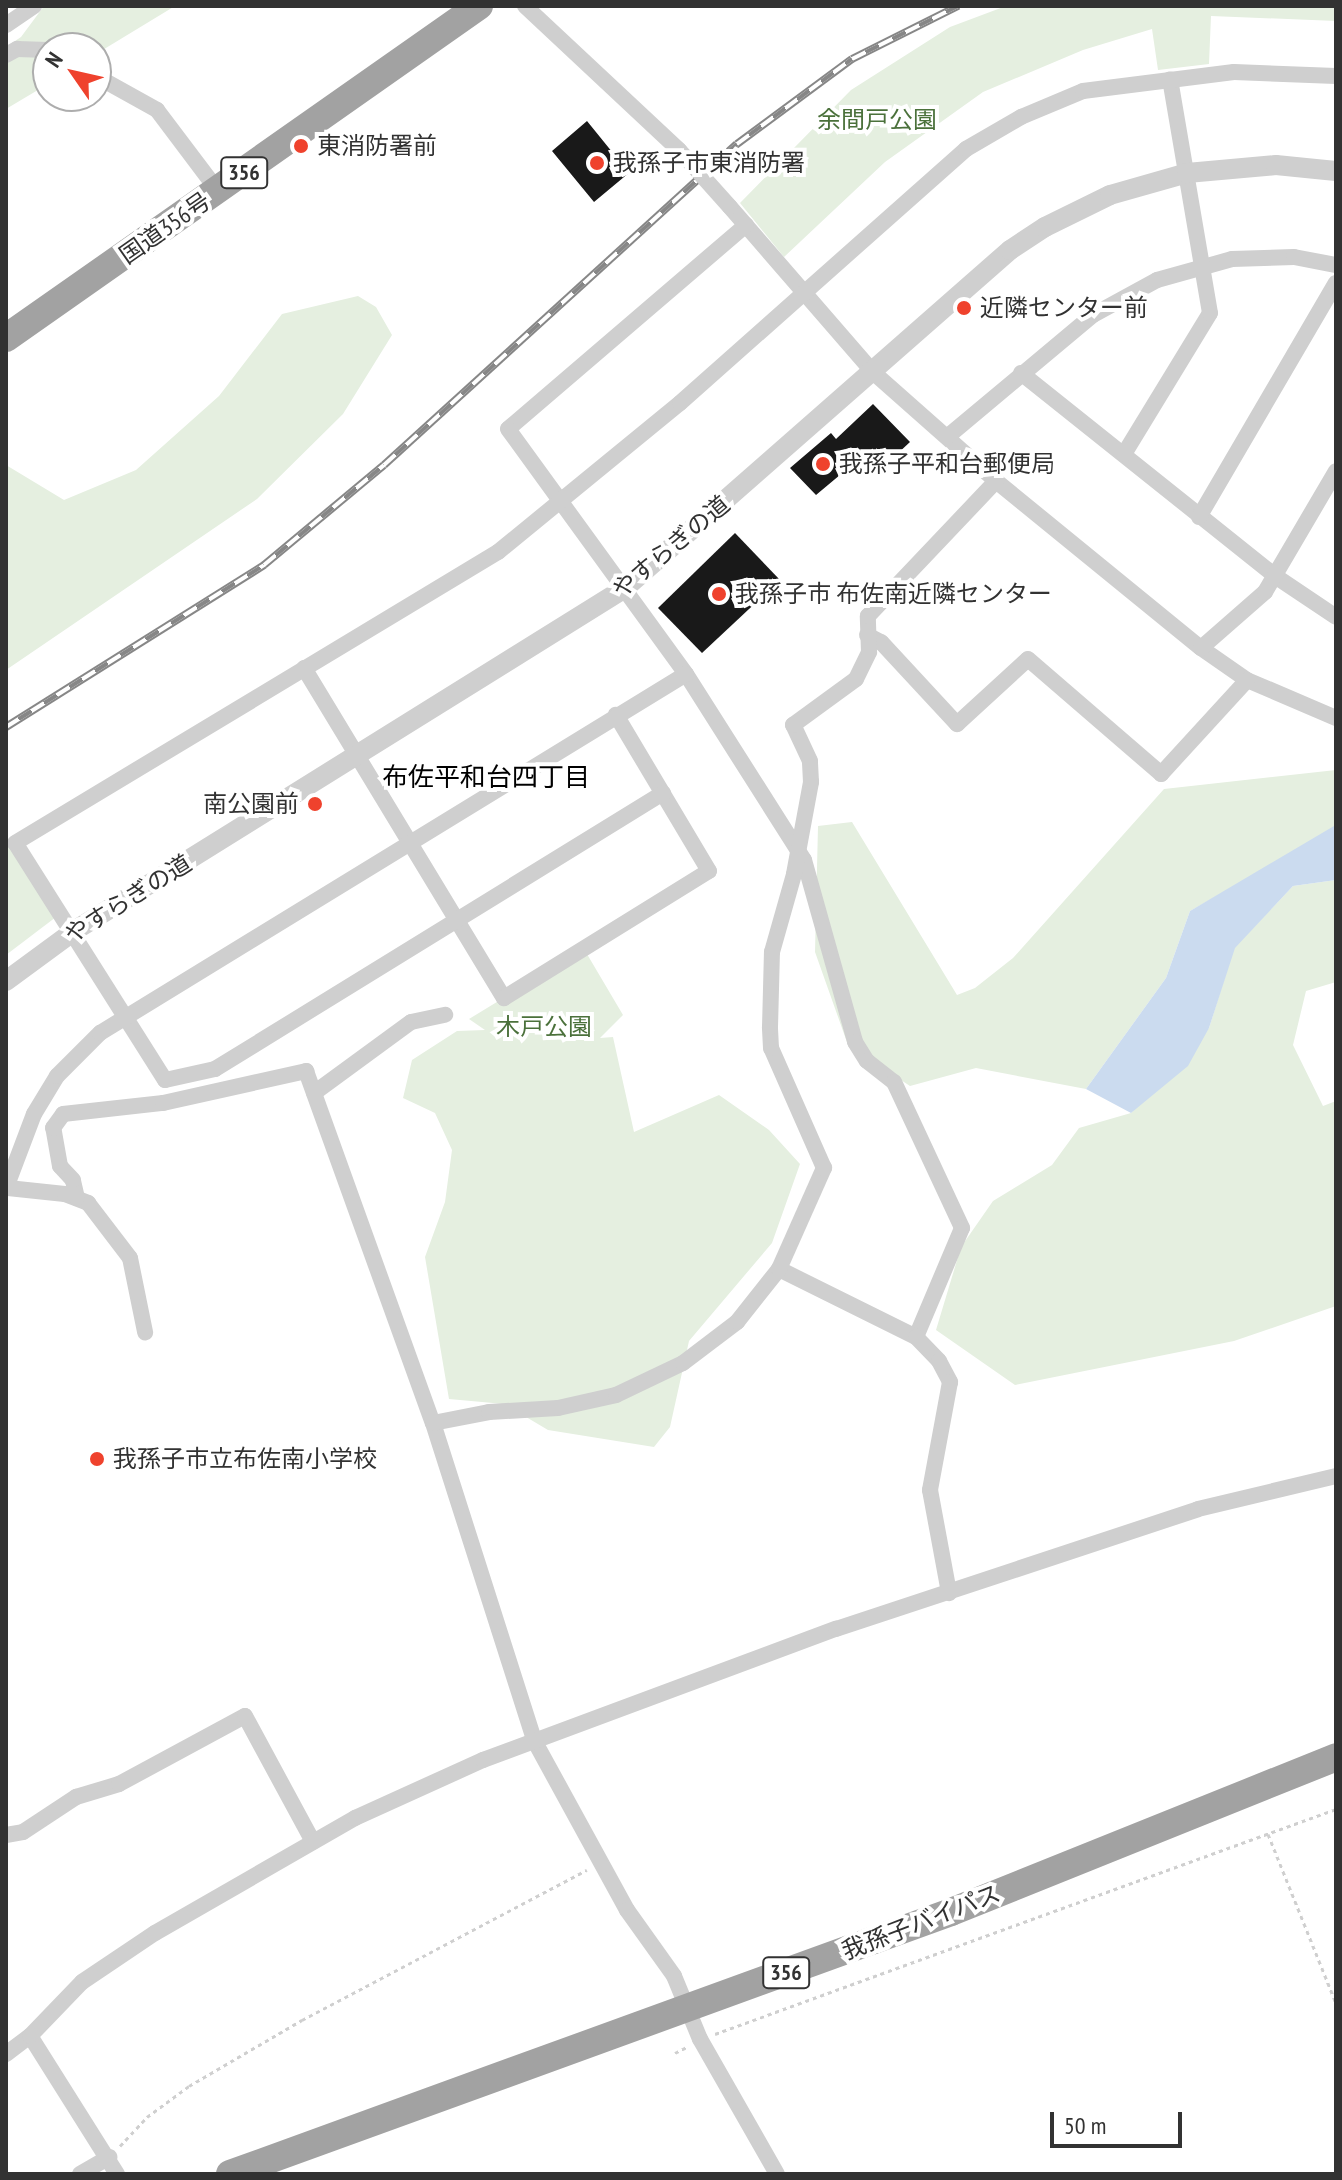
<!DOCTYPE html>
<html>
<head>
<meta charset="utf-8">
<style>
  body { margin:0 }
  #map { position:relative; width:1342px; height:2180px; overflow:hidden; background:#fff; font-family:"PT Sans Narrow","Noto Sans JP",sans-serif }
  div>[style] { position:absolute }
  .green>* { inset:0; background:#e5efe0 }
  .water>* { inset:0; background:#cbdbef }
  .building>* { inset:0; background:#191919 }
  .path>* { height:3px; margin-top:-1.5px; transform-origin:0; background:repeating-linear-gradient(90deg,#cfcfcf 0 4px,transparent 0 8px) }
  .minor>* { height:16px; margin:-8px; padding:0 8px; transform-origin:8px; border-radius:8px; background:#cfcfcf }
  .tertiary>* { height:20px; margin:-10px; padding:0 10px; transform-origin:10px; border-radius:10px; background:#cfcfcf }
  .trunk>* { height:28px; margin:-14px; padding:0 14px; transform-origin:14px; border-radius:14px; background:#a2a2a2 }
  .rail>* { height:8px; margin-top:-4px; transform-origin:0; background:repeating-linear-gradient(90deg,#fff 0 15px,#878787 0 30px); box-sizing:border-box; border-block:2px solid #878787 }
  .minor-bridge>* { height:16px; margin:-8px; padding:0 8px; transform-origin:8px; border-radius:8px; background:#cfcfcf }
  .dots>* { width:22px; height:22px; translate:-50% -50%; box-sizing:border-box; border:4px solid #fff; border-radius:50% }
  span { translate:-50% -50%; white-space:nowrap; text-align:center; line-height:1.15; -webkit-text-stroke:8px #fff; paint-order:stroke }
  .shield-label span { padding:2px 6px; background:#fff; border:2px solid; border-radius:6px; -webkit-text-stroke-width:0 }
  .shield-label { font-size:22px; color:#323232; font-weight:700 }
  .park-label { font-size:24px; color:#4b713b }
  .poi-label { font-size:24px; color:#323232 }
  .left { translate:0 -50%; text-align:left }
  .right { translate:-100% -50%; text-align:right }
  .street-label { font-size:24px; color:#323232 }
  .neighbourhood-label { font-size:26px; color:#000 }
  .frame { position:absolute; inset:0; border:8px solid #323232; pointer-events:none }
  .north { position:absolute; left:32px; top:32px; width:80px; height:80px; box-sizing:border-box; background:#fff; border:2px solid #adadad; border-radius:50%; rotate:304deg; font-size:22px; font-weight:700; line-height:32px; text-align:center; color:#323232 }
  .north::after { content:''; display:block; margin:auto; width:28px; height:36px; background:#ef422d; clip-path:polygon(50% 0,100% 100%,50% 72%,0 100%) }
  .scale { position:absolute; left:1050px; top:2112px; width:132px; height:36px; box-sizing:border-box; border:4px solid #323232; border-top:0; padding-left:10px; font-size:24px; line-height:28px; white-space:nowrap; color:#323232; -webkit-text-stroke:6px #fff; paint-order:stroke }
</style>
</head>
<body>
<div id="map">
  <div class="green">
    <i style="clip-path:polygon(44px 6px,175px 6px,96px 54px,96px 48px,48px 48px,48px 84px,6px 109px,6px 47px,21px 37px)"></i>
    <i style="clip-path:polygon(1006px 6px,1336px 6px,1336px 21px,1211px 16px,1209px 64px,1158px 70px,1152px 29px,1083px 50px,983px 92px,885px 162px,784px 257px,740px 203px,851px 90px,950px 27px)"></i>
    <i style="clip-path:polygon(358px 296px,376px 307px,392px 335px,343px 414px,257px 499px,6px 670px,6px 465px,64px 500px,136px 470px,219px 396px,282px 314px)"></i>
    <i style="clip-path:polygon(1336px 770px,1336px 829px,1190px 911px,1166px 978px,1086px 1089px,976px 1068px,910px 1086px,848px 1045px,815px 952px,818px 826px,852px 822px,957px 995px,975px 988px,1013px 958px,1164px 789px)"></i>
    <i style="clip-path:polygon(6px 842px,56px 917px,6px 955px)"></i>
    <i style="clip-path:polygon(1336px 880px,1336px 982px,1306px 991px,1293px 1045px,1323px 1106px,1336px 1101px,1336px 1306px,1234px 1341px,1015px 1385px,936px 1330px,961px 1247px,993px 1201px,1052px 1165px,1079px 1128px,1131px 1113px,1209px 1028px,1234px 948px,1293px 886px)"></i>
    <i style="clip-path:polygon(584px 949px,623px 1015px,600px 1038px,613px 1037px,634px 1132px,719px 1095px,769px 1130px,800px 1164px,772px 1243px,689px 1341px,670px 1427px,654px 1447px,548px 1430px,504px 1404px,449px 1399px,425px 1257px,445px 1202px,452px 1150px,435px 1113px,403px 1098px,412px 1060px,457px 1031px,485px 1030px,469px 1019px)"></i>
  </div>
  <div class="water">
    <i style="clip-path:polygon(1334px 826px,1336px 880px,1293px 886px,1235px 948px,1209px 1028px,1188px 1066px,1131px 1113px,1086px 1089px,1166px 978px,1190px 911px)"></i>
  </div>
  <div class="building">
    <i style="clip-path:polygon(587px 121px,617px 158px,624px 152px,636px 167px,594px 202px,552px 151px)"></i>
    <i style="clip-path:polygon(873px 404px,910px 442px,880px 470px,865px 454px,816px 495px,790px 468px,831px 433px,836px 439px)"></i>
    <i style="clip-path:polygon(735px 533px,780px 580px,702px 653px,658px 608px)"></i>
  </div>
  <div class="path">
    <i style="left:1268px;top:1834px;width:182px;rotate:68.1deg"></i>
    <i style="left:715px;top:2034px;width:661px;rotate:-19.92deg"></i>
    <i style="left:675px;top:2053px;width:13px;rotate:-27deg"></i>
    <i style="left:120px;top:2146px;width:40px;rotate:-47deg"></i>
    <i style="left:147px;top:2117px;width:52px;rotate:-36.4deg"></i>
    <i style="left:189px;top:2086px;width:131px;rotate:-30.3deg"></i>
    <i style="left:302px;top:2020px;width:322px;rotate:-27.8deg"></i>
  </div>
  <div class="minor">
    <i style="left:525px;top:6px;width:211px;rotate:43.1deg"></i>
    <i style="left:6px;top:25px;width:34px;rotate:-34deg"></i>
    <i style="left:6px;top:55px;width:13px;rotate:-29deg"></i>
    <i style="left:17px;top:49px;width:31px;rotate:2deg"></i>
    <i style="left:96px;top:76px;width:70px;rotate:29.1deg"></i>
    <i style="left:157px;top:110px;width:101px;rotate:53deg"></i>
    <i style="left:730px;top:207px;width:220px;rotate:49.1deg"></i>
    <i style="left:874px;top:373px;width:163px;rotate:41.5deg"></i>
    <i style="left:996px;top:481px;width:264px;rotate:39.2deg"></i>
    <i style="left:1201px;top:648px;width:56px;rotate:34.8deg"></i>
    <i style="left:1247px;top:680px;width:97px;rotate:23.1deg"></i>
    <i style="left:746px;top:225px;width:313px;rotate:139.4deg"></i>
    <i style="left:508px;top:429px;width:303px;rotate:54deg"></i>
    <i style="left:686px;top:674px;width:220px;rotate:57.6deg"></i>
    <i style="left:804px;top:860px;width:189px;rotate:74.3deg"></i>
    <i style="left:855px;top:1042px;width:22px;rotate:58deg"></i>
    <i style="left:867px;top:1061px;width:34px;rotate:38deg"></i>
    <i style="left:894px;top:1082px;width:161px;rotate:65deg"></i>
    <i style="left:962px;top:1228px;width:118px;rotate:112.9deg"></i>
    <i style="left:1021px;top:373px;width:325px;rotate:38.6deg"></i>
    <i style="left:1275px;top:576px;width:73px;rotate:33.9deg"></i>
    <i style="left:947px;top:437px;width:190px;rotate:-39.9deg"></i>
    <i style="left:1093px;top:315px;width:73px;rotate:-28.7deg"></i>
    <i style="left:1157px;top:280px;width:78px;rotate:-15.6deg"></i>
    <i style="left:1232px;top:259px;width:62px;rotate:-1.8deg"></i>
    <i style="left:1294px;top:257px;width:43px;rotate:10.8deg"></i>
    <i style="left:1124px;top:454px;width:165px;rotate:-58.6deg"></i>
    <i style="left:1210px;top:313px;width:237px;rotate:-99.7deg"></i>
    <i style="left:1199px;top:517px;width:271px;rotate:-59.7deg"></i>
    <i style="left:867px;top:635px;width:16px;rotate:27deg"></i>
    <i style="left:881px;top:642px;width:112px;rotate:47.2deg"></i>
    <i style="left:957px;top:724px;width:96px;rotate:-42.5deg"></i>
    <i style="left:1028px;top:659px;width:176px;rotate:40.8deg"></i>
    <i style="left:1161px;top:774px;width:127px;rotate:-47.5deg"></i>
    <i style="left:1201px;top:648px;width:85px;rotate:-41.2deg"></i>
    <i style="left:1265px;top:592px;width:140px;rotate:-59.6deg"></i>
    <i style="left:304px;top:668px;width:386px;rotate:58.8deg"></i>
    <i style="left:504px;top:998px;width:241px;rotate:-31.8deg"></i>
    <i style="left:709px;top:871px;width:182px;rotate:-120.8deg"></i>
    <i style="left:663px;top:793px;width:526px;rotate:148.36deg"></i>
    <i style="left:215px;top:1069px;width:51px;rotate:167.6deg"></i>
    <i style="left:165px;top:1080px;width:280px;rotate:-122.3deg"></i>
    <i style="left:15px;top:843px;width:564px;rotate:-31.07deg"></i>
    <i style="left:498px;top:552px;width:235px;rotate:-39.3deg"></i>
    <i style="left:680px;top:403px;width:383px;rotate:-41.6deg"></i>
    <i style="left:966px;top:149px;width:64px;rotate:-30.2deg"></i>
    <i style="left:1021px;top:117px;width:67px;rotate:-22.8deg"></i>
    <i style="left:1083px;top:91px;width:152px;rotate:-7.2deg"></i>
    <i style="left:1234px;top:72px;width:102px;rotate:2.2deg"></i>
    <i style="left:314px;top:1093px;width:120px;rotate:-36.2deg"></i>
    <i style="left:411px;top:1022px;width:35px;rotate:-12deg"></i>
    <i style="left:6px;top:1188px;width:79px;rotate:-69.3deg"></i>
    <i style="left:34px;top:1114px;width:44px;rotate:-58.8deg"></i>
    <i style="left:57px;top:1076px;width:61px;rotate:-45deg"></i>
    <i style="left:100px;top:1033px;width:687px;rotate:-31.49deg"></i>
    <i style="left:8px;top:1188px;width:57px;rotate:6deg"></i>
    <i style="left:65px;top:1194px;width:25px;rotate:21deg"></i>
    <i style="left:88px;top:1203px;width:69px;rotate:52.6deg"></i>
    <i style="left:130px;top:1258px;width:76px;rotate:78.5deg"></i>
    <i style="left:77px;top:1198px;width:18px;rotate:-103deg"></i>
    <i style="left:73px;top:1180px;width:19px;rotate:-133deg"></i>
    <i style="left:60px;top:1166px;width:39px;rotate:-100deg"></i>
    <i style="left:53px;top:1128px;width:17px;rotate:-54deg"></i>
    <i style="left:63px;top:1114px;width:101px;rotate:-6.3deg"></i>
    <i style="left:163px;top:1103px;width:147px;rotate:-12.6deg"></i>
    <i style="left:306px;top:1071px;width:374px;rotate:70.2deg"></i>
    <i style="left:433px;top:1423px;width:335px;rotate:72.3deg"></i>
    <i style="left:535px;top:1742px;width:192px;rotate:61.3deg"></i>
    <i style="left:627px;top:1910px;width:81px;rotate:54.5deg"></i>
    <i style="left:674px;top:1976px;width:68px;rotate:67.6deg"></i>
    <i style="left:700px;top:2039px;width:155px;rotate:60.3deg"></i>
    <i style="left:779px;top:1269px;width:153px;rotate:26.4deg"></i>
    <i style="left:916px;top:1337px;width:33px;rotate:46deg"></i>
    <i style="left:939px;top:1361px;width:24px;rotate:62deg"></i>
    <i style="left:950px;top:1382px;width:110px;rotate:100.5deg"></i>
    <i style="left:930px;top:1490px;width:105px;rotate:79.5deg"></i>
    <i style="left:433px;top:1423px;width:57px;rotate:-11.1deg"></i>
    <i style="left:489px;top:1412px;width:69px;rotate:-3.3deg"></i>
    <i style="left:558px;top:1408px;width:59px;rotate:-12.6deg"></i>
    <i style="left:616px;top:1395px;width:74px;rotate:-25.5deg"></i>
    <i style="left:683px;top:1363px;width:68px;rotate:-37.2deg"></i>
    <i style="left:737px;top:1322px;width:68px;rotate:-51.6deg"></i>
    <i style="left:779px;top:1269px;width:111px;rotate:-66deg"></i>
    <i style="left:824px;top:1168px;width:131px;rotate:-113.8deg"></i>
    <i style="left:771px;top:1048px;width:21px;rotate:-93deg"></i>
    <i style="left:770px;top:1027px;width:75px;rotate:-88.5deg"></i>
    <i style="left:772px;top:952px;width:81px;rotate:-74.2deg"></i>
    <i style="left:794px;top:874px;width:94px;rotate:-79.5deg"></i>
    <i style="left:811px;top:782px;width:21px;rotate:-93deg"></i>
    <i style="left:810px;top:761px;width:40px;rotate:-115deg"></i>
    <i style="left:793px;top:725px;width:78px;rotate:-36.1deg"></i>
    <i style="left:856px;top:679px;width:30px;rotate:-64deg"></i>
    <i style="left:869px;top:652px;width:36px;rotate:-92deg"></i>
    <i style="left:868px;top:616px;width:186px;rotate:-46.5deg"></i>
    <i style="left:6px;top:1835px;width:17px;rotate:-10deg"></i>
    <i style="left:23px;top:1832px;width:64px;rotate:-33.4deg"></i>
    <i style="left:76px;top:1797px;width:45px;rotate:-16.8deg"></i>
    <i style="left:119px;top:1784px;width:143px;rotate:-28.4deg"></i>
    <i style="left:245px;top:1716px;width:143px;rotate:61.6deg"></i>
    <i style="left:6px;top:2054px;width:30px;rotate:-37deg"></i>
    <i style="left:80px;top:2174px;width:34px;rotate:-30deg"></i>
    <i style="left:117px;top:2174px;width:163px;rotate:-122.2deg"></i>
    <i style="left:30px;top:2036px;width:75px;rotate:-46.1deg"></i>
    <i style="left:82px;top:1982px;width:88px;rotate:-33.9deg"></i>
    <i style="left:155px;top:1933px;width:231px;rotate:-29.9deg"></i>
    <i style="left:355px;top:1818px;width:141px;rotate:-24.4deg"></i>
    <i style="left:483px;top:1760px;width:377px;rotate:-20.4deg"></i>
    <i style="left:836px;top:1629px;width:381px;rotate:-18.3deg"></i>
    <i style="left:1198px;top:1509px;width:142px;rotate:-13.4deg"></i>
  </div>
  <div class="tertiary">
    <i style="left:6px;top:981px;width:84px;rotate:-36.3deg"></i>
    <i style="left:74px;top:931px;width:649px;rotate:-31.9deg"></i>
    <i style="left:625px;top:588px;width:512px;rotate:-41.28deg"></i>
    <i style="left:1010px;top:250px;width:42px;rotate:-33.3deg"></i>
    <i style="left:1045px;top:227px;width:72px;rotate:-26.2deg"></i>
    <i style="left:1110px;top:195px;width:80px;rotate:-15.9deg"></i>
    <i style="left:1187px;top:173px;width:89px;rotate:-5.1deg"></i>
    <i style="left:1276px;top:165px;width:60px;rotate:5.7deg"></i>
  </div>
  <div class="trunk">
    <i style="left:6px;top:338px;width:578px;rotate:-35.07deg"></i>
    <i style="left:230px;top:2174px;width:767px;rotate:-19.97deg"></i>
    <i style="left:951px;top:1912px;width:415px;rotate:-21.9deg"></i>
  </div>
  <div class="rail">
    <i style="left:6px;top:727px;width:305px;rotate:-32.1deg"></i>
    <i style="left:264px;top:565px;width:156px;rotate:-39.8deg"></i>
    <i style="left:384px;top:465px;width:477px;rotate:-42.3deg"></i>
    <i style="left:737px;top:144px;width:143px;rotate:-36.5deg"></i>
    <i style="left:852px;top:59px;width:119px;rotate:-26.6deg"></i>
  </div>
  <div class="minor-bridge">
    <i style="left:679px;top:150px;width:76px;rotate:48.2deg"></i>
  </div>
  <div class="dots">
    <i style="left:301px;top:146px;background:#ef422d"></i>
    <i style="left:597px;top:163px;background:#ef422d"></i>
    <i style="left:964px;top:308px;background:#ef422d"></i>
    <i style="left:823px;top:464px;background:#ef422d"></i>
    <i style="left:719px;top:594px;background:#ef422d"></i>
    <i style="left:315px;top:804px;background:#ef422d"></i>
    <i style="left:97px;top:1459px;background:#ef422d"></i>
  </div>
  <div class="shield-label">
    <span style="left:244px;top:173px">356</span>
    <span style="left:786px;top:1973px">356</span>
  </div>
  <div class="park-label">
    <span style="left:877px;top:120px">余間戸公園</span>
    <span style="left:544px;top:1027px">木戸公園</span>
  </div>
  <div class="poi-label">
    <span class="left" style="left:317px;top:146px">東消防署前</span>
    <span class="left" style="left:613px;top:163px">我孫子市東消防署</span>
    <span class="left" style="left:980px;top:308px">近隣センター前</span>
    <span class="left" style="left:839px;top:464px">我孫子平和台郵便局</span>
    <span class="left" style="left:735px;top:594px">我孫子市 布佐南近隣センター</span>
    <span class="right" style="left:299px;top:804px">南公園前</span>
    <span class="left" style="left:113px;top:1459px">我孫子市立布佐南小学校</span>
  </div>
  <div class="street-label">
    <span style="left:165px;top:228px;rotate:-35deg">国道356号</span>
    <span style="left:671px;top:547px;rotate:-40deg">やすらぎの道</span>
    <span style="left:128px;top:899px;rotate:-32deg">やすらぎの道</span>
    <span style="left:921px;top:1922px;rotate:-21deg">我孫子バイパス</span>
  </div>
  <div class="neighbourhood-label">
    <span style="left:486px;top:777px">布佐平和台四丁目</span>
  </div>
  <div class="frame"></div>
  <div class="north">N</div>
  <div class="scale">50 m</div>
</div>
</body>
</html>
